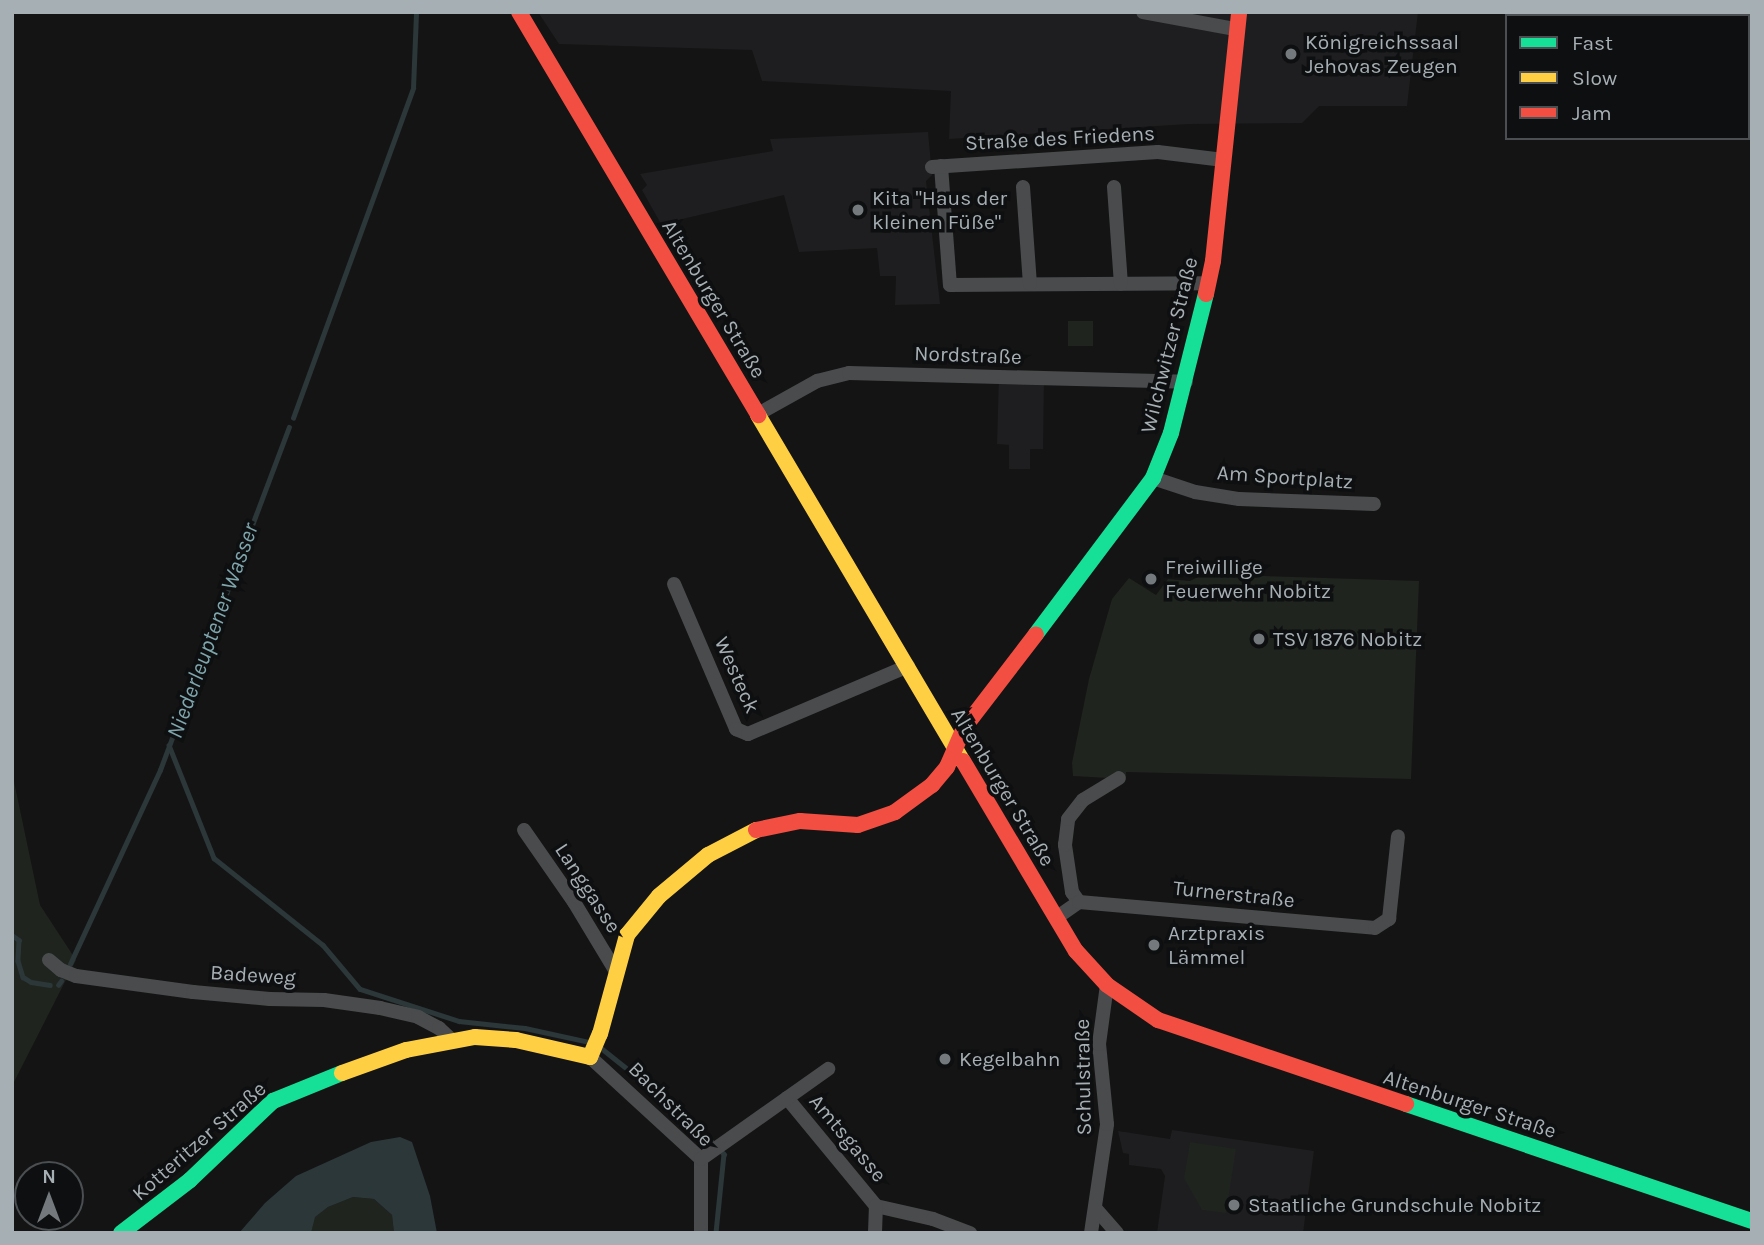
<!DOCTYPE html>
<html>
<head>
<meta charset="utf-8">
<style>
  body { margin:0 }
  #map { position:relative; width:1764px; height:1245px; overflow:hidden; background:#141414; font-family:Karla,sans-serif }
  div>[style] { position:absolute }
  .built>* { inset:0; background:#1e1e20 }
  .green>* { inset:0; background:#1f241e }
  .water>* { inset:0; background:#2c3739 }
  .stream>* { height:4.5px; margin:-2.25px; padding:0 2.25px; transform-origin:2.25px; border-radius:2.25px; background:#2c3739 }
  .street>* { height:14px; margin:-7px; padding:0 7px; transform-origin:7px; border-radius:7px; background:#494b4d }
  .fast>* { height:16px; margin:-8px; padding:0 8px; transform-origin:8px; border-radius:8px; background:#16e098 }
  .slow>* { height:16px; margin:-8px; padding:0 8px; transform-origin:8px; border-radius:8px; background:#ffcf43 }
  .jam>* { height:16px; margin:-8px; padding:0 8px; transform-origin:8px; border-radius:8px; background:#f24e42 }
  .dots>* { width:19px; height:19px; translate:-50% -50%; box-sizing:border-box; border:4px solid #0e0f10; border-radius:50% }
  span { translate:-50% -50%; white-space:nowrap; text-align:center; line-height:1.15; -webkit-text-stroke:7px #0e0f10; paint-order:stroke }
  .poi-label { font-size:21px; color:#a6afb4 }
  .left { translate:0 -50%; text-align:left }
  .street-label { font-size:21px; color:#a6afb4 }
  .water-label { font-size:23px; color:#7fa6ad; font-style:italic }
  .frame { position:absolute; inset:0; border:14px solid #a6afb4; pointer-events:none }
  .legend { position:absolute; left:1505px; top:14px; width:245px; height:126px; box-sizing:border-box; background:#0e0f10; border:2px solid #4b4f52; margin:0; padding:9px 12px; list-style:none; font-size:21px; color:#a6afb4 }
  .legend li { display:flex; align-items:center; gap:14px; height:35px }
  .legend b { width:35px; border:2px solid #4b4f52 }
  .north { position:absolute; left:14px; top:1161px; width:70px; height:70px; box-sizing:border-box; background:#0e0f10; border:2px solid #4b4f52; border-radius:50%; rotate:0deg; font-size:19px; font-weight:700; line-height:28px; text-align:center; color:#a6afb4 }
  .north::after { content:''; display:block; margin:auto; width:24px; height:32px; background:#73797c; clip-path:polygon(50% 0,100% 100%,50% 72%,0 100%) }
</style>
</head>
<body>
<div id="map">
  <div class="built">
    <i style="clip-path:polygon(538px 12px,1418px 12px,1407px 106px,1319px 106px,1302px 123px,1189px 124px,949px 139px,951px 91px,762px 81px,752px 50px,559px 44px)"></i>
    <i style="clip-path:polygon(928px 132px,932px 175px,926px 181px,940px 304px,895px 305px,896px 276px,880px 276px,877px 248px,799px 252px,784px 195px,661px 224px,642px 190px,647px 185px,640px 174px,773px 151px,770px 139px)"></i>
    <i style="clip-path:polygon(999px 377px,1044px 378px,1043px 449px,1030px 449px,1030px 469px,1009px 469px,1009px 445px,997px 444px)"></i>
    <i style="clip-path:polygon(1172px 1130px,1314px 1151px,1303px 1233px,1157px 1233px,1165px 1176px,1161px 1169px,1129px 1165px,1129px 1154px,1123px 1153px,1118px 1131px,1170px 1139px)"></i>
  </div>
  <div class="green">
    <i style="clip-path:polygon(1068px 321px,1093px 321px,1093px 346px,1068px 346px)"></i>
    <i style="clip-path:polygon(1204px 574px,1419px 581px,1411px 779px,1126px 772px,1126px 779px,1073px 776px,1072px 763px,1089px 679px,1112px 599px,1129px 578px,1156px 595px,1168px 579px,1190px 581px)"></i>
    <i style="clip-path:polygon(12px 772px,40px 905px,76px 960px,12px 1086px)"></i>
    <i style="clip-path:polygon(1190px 1142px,1236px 1149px,1226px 1213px,1202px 1210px,1184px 1178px)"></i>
    <i style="clip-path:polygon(353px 1197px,374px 1199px,392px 1215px,394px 1233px,311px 1233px,314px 1217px,328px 1207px)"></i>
  </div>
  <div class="water">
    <i style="clip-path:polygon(1693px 12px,1752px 12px,1752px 65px,1748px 64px,1748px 16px,1695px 16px)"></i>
    <i style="clip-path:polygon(400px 1137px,412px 1142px,430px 1196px,437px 1233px,394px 1233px,392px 1215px,374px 1199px,353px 1197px,328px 1207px,315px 1217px,311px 1233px,239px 1233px,265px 1203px,296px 1176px,371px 1142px)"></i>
  </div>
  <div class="stream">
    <i style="left:293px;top:418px;width:351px;rotate:-70deg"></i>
    <i style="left:413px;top:88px;width:76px;rotate:-87.7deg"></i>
    <i style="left:169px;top:745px;width:122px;rotate:68.3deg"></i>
    <i style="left:214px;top:858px;width:139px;rotate:38.6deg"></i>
    <i style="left:323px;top:945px;width:57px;rotate:49.9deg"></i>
    <i style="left:360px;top:989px;width:104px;rotate:17.9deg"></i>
    <i style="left:459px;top:1021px;width:66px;rotate:6.1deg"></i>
    <i style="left:525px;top:1028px;width:66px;rotate:12.3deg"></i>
    <i style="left:12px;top:935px;width:9px;rotate:36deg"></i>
    <i style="left:19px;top:940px;width:21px;rotate:93deg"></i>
    <i style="left:18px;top:961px;width:17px;rotate:73deg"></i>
    <i style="left:23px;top:977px;width:9px;rotate:32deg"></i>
    <i style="left:31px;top:982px;width:19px;rotate:9deg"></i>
    <i style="left:70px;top:964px;width:214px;rotate:-65.1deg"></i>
    <i style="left:160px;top:770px;width:366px;rotate:-69.4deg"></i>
    <i style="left:58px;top:985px;width:5px;rotate:-53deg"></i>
    <i style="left:600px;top:1047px;width:107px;rotate:38.6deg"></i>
    <i style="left:684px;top:1114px;width:57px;rotate:45deg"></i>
    <i style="left:724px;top:1154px;width:79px;rotate:95.8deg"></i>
  </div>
  <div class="street">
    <i style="left:1143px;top:12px;width:94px;rotate:10.5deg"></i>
    <i style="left:941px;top:166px;width:119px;rotate:85.7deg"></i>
    <i style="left:950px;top:285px;width:258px;rotate:-0.4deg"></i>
    <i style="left:932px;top:167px;width:226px;rotate:-3.8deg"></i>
    <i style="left:1158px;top:152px;width:66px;rotate:6.9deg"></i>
    <i style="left:1023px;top:187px;width:97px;rotate:85.9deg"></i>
    <i style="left:1114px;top:187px;width:97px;rotate:85.9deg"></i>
    <i style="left:758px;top:414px;width:68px;rotate:-29.2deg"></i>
    <i style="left:817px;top:381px;width:33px;rotate:-14deg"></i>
    <i style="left:849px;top:373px;width:337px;rotate:1.5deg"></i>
    <i style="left:1153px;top:478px;width:44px;rotate:18.4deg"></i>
    <i style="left:1195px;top:492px;width:45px;rotate:9deg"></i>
    <i style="left:1239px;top:499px;width:135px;rotate:2.1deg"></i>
    <i style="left:674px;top:584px;width:158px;rotate:66.8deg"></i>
    <i style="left:736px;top:729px;width:13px;rotate:23deg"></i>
    <i style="left:748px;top:734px;width:174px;rotate:-23deg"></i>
    <i style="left:524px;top:830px;width:88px;rotate:55.2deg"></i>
    <i style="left:574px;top:902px;width:79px;rotate:58.9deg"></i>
    <i style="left:1079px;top:902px;width:12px;rotate:-125deg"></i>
    <i style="left:1072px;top:892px;width:48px;rotate:-98.5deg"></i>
    <i style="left:1065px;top:845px;width:26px;rotate:-83deg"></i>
    <i style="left:1068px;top:819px;width:24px;rotate:-52deg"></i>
    <i style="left:1083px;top:800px;width:42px;rotate:-31.4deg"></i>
    <i style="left:1056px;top:918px;width:28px;rotate:-35deg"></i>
    <i style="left:1079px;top:902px;width:297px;rotate:5deg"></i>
    <i style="left:1375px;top:928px;width:17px;rotate:-33deg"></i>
    <i style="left:1389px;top:919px;width:83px;rotate:-83.8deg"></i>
    <i style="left:49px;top:960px;width:16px;rotate:40deg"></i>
    <i style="left:61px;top:970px;width:16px;rotate:22deg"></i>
    <i style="left:76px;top:976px;width:118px;rotate:7.8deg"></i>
    <i style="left:193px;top:992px;width:77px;rotate:5.2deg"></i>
    <i style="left:270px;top:999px;width:54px;rotate:1.1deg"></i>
    <i style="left:324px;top:1000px;width:57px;rotate:8.1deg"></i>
    <i style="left:380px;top:1008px;width:39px;rotate:13deg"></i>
    <i style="left:418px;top:1017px;width:24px;rotate:28deg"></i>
    <i style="left:439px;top:1028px;width:18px;rotate:43deg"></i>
    <i style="left:590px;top:1057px;width:151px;rotate:42.6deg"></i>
    <i style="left:701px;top:1159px;width:74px;rotate:90deg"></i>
    <i style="left:787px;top:1098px;width:140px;rotate:50.5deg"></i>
    <i style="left:701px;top:1159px;width:156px;rotate:-35.3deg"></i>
    <i style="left:876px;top:1206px;width:58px;rotate:12.8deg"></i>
    <i style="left:933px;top:1219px;width:40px;rotate:21deg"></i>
    <i style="left:1096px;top:1209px;width:32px;rotate:49deg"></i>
    <i style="left:875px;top:1233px;width:27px;rotate:-88deg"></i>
    <i style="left:1091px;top:1233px;width:110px;rotate:-81.6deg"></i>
    <i style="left:1107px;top:1124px;width:80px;rotate:-95.7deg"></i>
    <i style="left:1099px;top:1044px;width:60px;rotate:-82.3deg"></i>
  </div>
  <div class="fast">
    <i style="left:1036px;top:634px;width:195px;rotate:-53.1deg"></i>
    <i style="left:1153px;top:478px;width:48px;rotate:-68.2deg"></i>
    <i style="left:1171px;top:433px;width:143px;rotate:-75.9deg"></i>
    <i style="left:1406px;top:1104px;width:365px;rotate:18.7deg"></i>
    <i style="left:121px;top:1233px;width:87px;rotate:-37.5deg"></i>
    <i style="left:190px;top:1180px;width:115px;rotate:-43.6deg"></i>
    <i style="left:273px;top:1101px;width:74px;rotate:-22.1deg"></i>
  </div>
  <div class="slow">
    <i style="left:758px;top:415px;width:402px;rotate:59.4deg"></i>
    <i style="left:342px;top:1073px;width:68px;rotate:-19.8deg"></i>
    <i style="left:406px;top:1050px;width:70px;rotate:-10.7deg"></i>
    <i style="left:475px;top:1037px;width:41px;rotate:4.2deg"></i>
    <i style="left:516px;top:1040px;width:76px;rotate:12.9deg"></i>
    <i style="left:590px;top:1057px;width:25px;rotate:-67deg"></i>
    <i style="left:600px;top:1034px;width:103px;rotate:-74.7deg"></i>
    <i style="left:627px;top:935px;width:50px;rotate:-50.6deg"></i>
    <i style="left:659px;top:896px;width:64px;rotate:-39.9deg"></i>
    <i style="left:708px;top:855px;width:54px;rotate:-27.5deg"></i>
  </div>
  <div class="jam">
    <i style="left:519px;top:12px;width:469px;rotate:59.3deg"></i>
    <i style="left:1206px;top:294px;width:34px;rotate:-78deg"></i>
    <i style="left:1213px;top:261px;width:250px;rotate:-84deg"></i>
    <i style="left:963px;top:761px;width:221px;rotate:59.3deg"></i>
    <i style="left:1076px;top:951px;width:46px;rotate:47.6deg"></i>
    <i style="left:1107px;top:985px;width:62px;rotate:34.5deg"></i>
    <i style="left:1158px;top:1020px;width:262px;rotate:18.7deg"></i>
    <i style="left:756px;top:830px;width:45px;rotate:-11.6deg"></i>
    <i style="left:800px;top:821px;width:58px;rotate:3.9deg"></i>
    <i style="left:858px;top:825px;width:39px;rotate:-19deg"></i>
    <i style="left:895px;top:812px;width:46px;rotate:-36.1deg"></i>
    <i style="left:932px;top:785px;width:23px;rotate:-50deg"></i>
    <i style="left:947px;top:767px;width:43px;rotate:-66.4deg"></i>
    <i style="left:964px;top:728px;width:118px;rotate:-52.5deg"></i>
  </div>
  <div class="dots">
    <i style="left:1291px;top:54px;background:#73797c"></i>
    <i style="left:858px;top:210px;background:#73797c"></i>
    <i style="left:1151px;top:579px;background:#73797c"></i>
    <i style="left:1259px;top:639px;background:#73797c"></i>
    <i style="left:1154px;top:945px;background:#73797c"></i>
    <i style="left:945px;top:1059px;background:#73797c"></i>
    <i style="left:1234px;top:1205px;background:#73797c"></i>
  </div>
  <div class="poi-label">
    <span class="left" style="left:1305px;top:54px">Königreichssaal<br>Jehovas Zeugen</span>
    <span class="left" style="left:872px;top:210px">Kita "Haus der<br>kleinen Füße"</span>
    <span class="left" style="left:1165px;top:579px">Freiwillige<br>Feuerwehr Nobitz</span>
    <span class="left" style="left:1273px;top:639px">TSV 1876 Nobitz</span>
    <span class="left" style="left:1168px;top:945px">Arztpraxis<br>Lämmel</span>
    <span class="left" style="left:959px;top:1059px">Kegelbahn</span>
    <span class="left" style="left:1248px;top:1205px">Staatliche Grundschule Nobitz</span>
  </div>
  <div class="street-label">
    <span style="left:1060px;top:138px;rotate:-3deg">Straße des Friedens</span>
    <span style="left:714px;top:299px;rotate:59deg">Altenburger Straße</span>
    <span style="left:1169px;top:345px;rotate:-76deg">Wilchwitzer Straße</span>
    <span style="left:968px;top:355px;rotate:2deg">Nordstraße</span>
    <span style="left:1285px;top:477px;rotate:4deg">Am Sportplatz</span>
    <span style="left:737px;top:675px;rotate:66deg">Westeck</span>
    <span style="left:1003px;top:787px;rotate:59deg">Altenburger Straße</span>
    <span style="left:588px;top:888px;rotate:57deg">Langgasse</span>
    <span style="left:1234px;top:894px;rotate:6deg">Turnerstraße</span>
    <span style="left:253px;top:975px;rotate:4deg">Badeweg</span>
    <span style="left:1083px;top:1077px;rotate:-91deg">Schulstraße</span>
    <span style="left:671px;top:1104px;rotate:45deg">Bachstraße</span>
    <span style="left:1470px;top:1104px;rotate:18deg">Altenburger Straße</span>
    <span style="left:848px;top:1138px;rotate:50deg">Amtsgasse</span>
    <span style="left:199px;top:1141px;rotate:-41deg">Kotteritzer Straße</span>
  </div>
  <div class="water-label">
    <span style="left:213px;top:631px;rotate:-70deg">Niederleuptener Wasser</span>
  </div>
  <div class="frame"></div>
  <ul class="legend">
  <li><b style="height:9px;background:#16e098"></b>Fast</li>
  <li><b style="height:9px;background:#ffcf43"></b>Slow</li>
  <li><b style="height:9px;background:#f24e42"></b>Jam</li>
  </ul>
  <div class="north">N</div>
</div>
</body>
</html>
